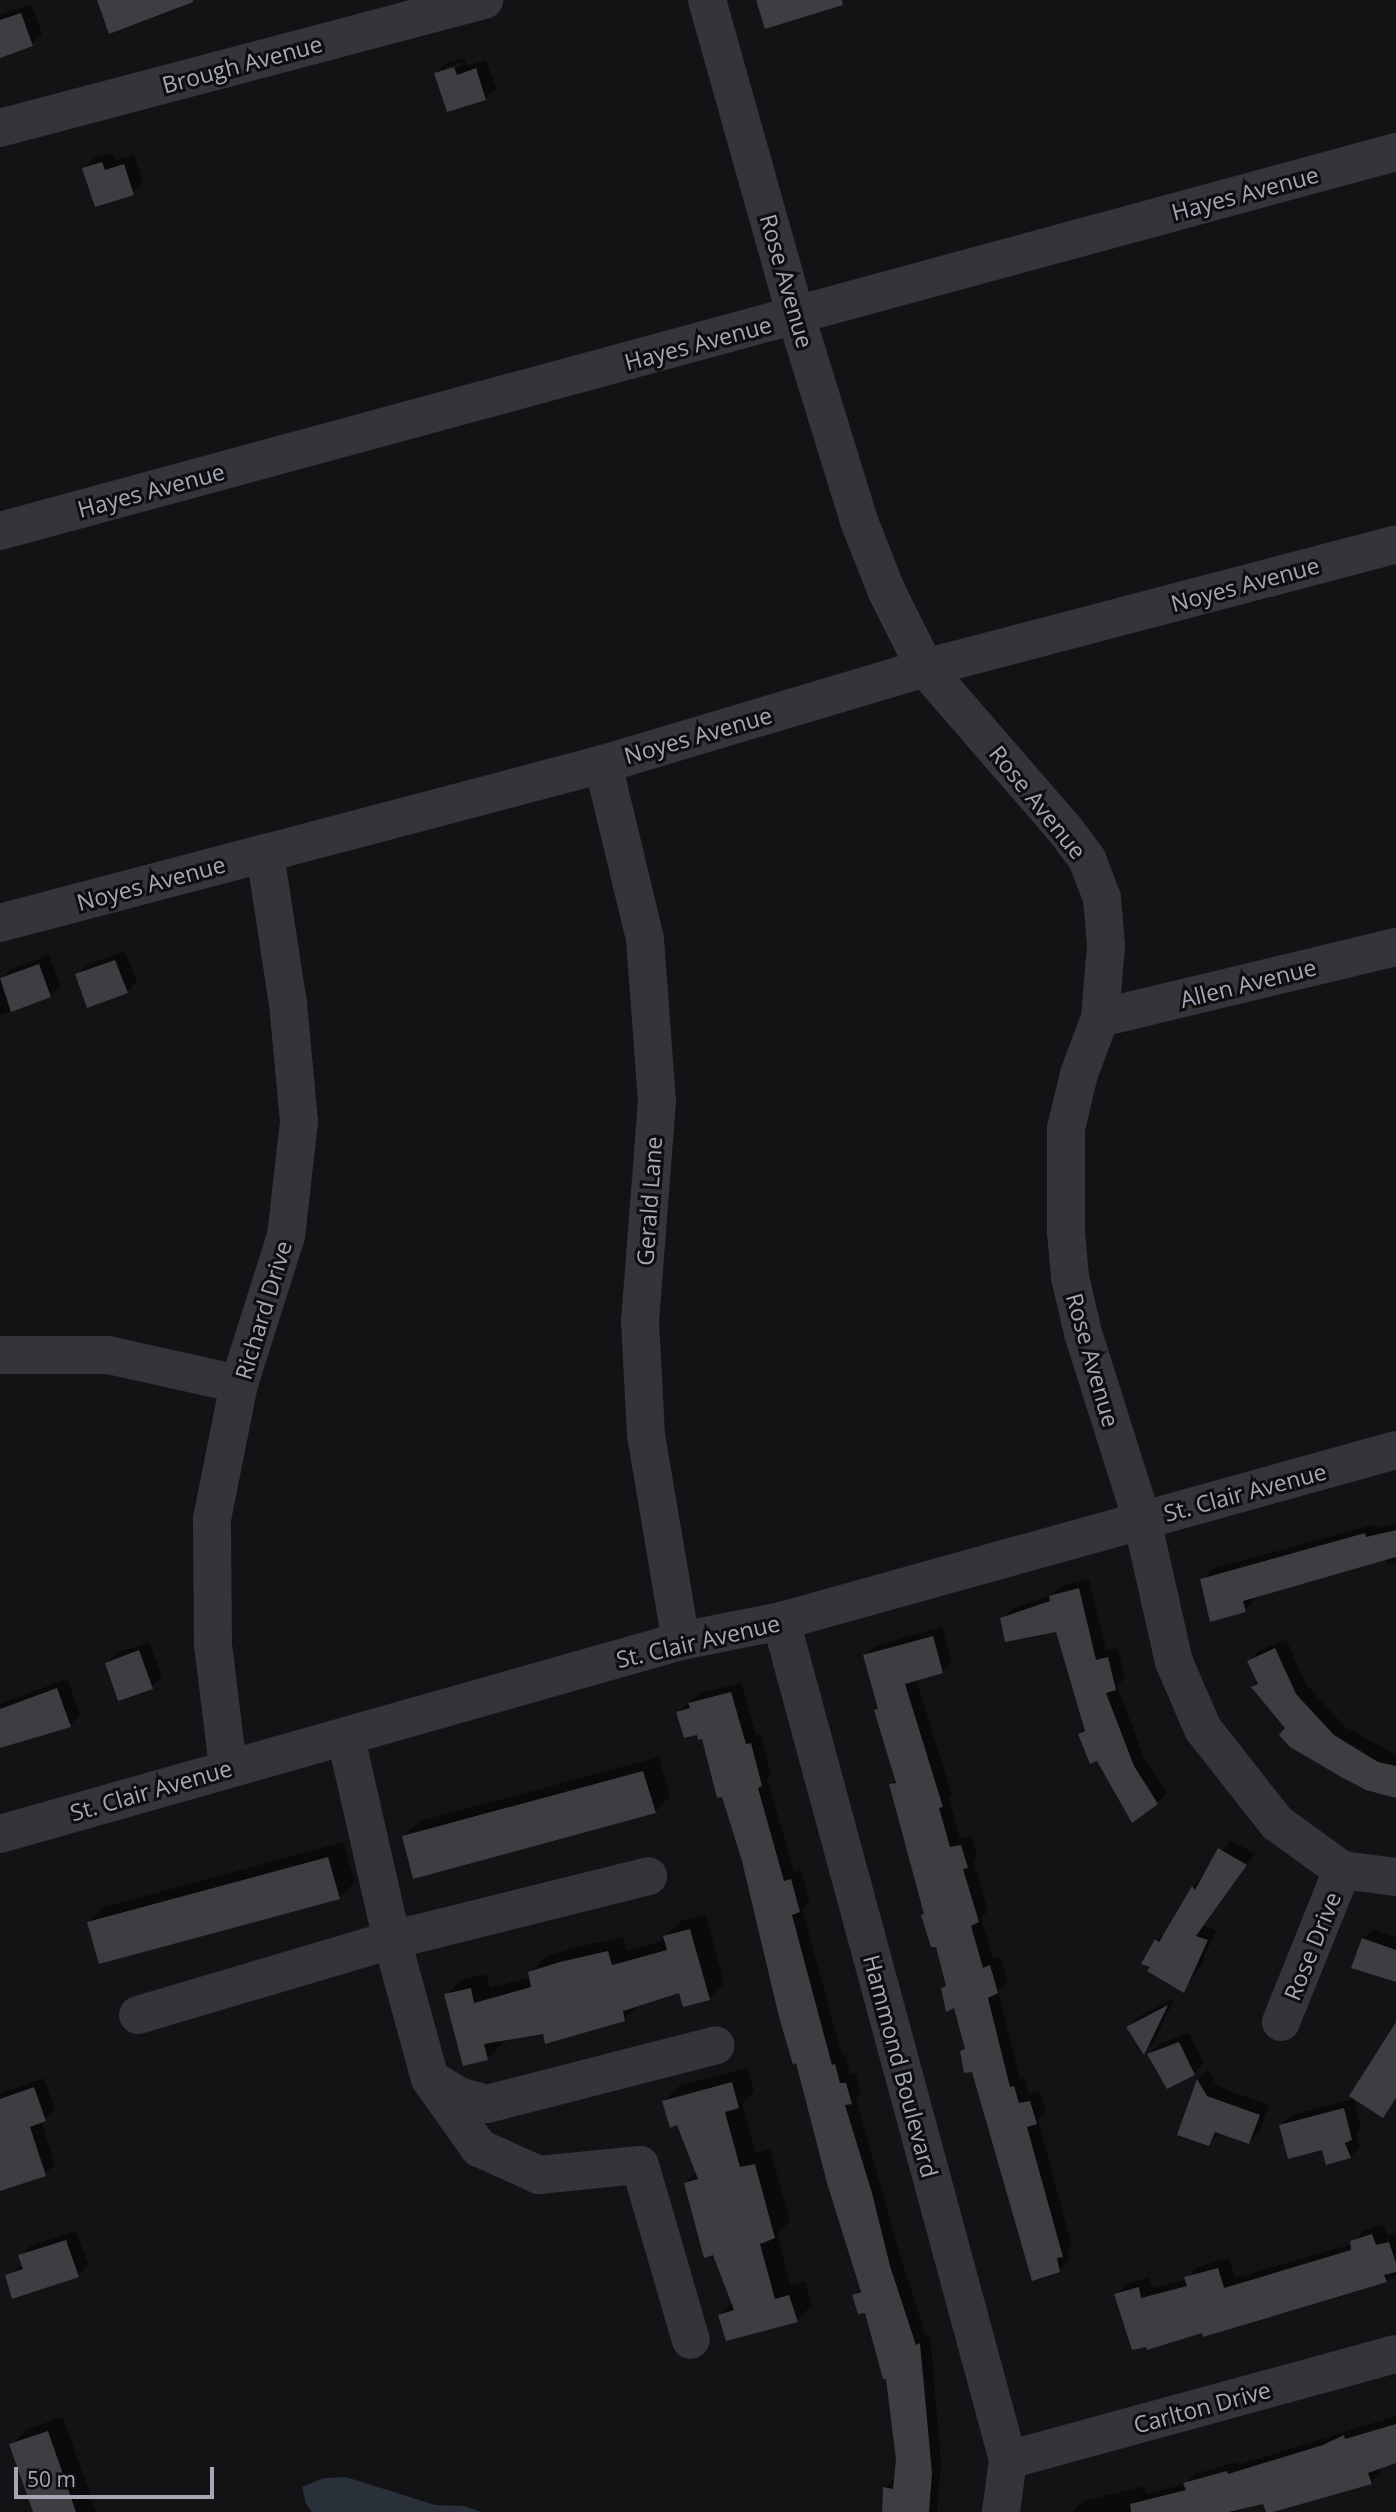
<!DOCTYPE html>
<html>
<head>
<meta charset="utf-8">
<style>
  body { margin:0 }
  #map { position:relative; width:1396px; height:2512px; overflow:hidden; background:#131315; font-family:"Open Sans",sans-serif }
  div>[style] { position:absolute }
  .water>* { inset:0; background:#293039 }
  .shadow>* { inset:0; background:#0007 }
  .building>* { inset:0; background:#3d3d42 }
  .minor>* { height:38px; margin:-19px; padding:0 19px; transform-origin:19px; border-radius:19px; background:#34343a }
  span { translate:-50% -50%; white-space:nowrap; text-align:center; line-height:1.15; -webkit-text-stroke:6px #0e0e10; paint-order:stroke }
  .street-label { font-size:23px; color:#a4a8b6 }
  .scale { position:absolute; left:14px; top:2467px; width:200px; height:32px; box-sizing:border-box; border:4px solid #a4a8b6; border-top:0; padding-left:9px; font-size:21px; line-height:24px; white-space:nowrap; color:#a4a8b6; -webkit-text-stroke:5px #0e0e10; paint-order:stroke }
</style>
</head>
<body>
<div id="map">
  <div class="water">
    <i style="clip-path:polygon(346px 2477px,435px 2505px,464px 2506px,481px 2512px,312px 2512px,306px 2504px,302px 2487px,324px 2478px)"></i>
  </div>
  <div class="shadow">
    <i style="clip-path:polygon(31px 4px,42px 34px,32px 44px,0 56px,0 15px)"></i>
    <i style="clip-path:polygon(evenodd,464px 58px,467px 66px,486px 60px,496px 89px,485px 99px,436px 73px,446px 63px,464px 58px,462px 62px,463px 66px,446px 71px,446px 67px,462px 62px)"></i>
    <i style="clip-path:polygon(112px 153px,115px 161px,134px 155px,143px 183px,133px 193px,84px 168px,94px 158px)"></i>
    <i style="clip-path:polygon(125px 951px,137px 982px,127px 992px,77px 975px,87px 965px)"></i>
    <i style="clip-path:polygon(49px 955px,61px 986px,50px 996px,0 1015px,0 979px,11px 969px)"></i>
    <i style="clip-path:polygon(1396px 1523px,1396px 1562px,1387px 1564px,1385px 1558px,1254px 1596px,1255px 1600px,1245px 1610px,1202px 1580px,1212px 1569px,1375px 1524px,1376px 1528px)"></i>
    <i style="clip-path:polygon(1089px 1579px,1106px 1650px,1118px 1648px,1125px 1678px,1117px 1686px,1143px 1755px,1167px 1793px,1157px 1803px,1097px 1759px,1080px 1734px,1086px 1728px,1058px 1630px,1002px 1619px,1012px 1609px,1053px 1594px,1061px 1586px)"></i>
    <i style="clip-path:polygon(942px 1627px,952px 1662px,942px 1672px,916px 1679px,952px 1795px,949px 1798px,960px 1838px,971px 1836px,977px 1856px,973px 1860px,988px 1911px,981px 1918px,993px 1959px,1000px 1957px,1008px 1982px,998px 1991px,1020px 2078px,1024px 2077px,1029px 2094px,1040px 2092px,1046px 2112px,1038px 2120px,1072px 2246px,1067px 2250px,1069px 2260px,1059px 2270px,973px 2070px,962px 2052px,966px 2047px,955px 2006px,943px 1989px,948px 1984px,891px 1785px,896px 1779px,876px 1710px,879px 1707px,865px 1656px,875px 1646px)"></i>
    <i style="clip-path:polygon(1286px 1639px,1306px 1684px,1344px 1726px,1396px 1755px,1396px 1796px,1287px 1728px,1253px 1687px,1258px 1681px,1249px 1661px,1259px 1651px)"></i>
    <i style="clip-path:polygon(149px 1642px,162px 1677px,152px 1687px,107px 1663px,117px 1653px)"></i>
    <i style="clip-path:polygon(67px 1679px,80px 1715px,70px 1725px,0 1748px,0 1704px)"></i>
    <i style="clip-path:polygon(741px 1683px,756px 1735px,761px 1734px,771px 1775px,767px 1778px,794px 1872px,801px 1870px,810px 1901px,802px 1908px,842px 2056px,845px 2055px,850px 2074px,856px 2074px,861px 2093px,856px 2098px,900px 2255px,926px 2336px,930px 2334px,941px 2462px,937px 2512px,897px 2512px,885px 2488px,895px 2478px,898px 2460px,887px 2376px,867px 2311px,854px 2295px,862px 2288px,744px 1860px,704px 1736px,678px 1712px,700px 1693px)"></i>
    <i style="clip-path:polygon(659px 1757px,670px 1796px,655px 1812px,404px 1836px,420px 1821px)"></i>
    <i style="clip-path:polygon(1230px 1840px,1255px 1854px,1204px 1926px,1217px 1930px,1203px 1958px,1205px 1960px,1183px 1991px,1156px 1940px,1168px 1931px,1193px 1887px)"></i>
    <i style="clip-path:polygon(343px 1842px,355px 1882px,339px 1898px,89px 1922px,104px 1907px)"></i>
    <i style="clip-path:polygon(706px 1915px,724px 1983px,709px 1999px,680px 1990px,640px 2004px,624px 2019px,502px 2039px,503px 2043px,487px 2058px,446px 1995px,461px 1980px,486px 1974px,490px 1988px,531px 1977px,530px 1973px,545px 1957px,577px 1947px,623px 1937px,627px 1951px,666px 1940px,665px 1936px,681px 1921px)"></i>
    <i style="clip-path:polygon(1373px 1929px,1396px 1937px,1396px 1980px,1363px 1939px)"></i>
    <i style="clip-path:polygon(1175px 1998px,1153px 2043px,1144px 2052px,1128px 2027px,1138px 2017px)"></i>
    <i style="clip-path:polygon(1189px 2033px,1204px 2063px,1194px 2073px,1150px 2054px,1159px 2044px)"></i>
    <i style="clip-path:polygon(747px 2068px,754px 2091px,742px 2104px,756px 2153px,770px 2149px,790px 2221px,777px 2234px,790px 2285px,805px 2281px,812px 2305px,797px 2320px,720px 2315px,733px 2302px,685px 2183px,697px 2172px,678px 2123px,664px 2101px,679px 2086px)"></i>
    <i style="clip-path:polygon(1208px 2070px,1217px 2086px,1269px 2105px,1259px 2132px,1249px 2142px,1220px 2132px,1208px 2144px,1179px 2134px,1199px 2079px)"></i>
    <i style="clip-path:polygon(44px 2078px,55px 2110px,41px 2121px,55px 2164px,45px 2174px,0 2190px,0 2094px)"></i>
    <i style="clip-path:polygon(1354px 2099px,1361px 2128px,1356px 2134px,1360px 2147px,1350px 2157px,1323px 2147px,1281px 2125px,1291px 2115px)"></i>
    <i style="clip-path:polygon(1383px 2224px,1387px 2235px,1396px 2233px,1396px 2277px,1204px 2334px,1203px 2330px,1116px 2295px,1127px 2284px,1149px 2277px,1152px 2288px,1187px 2279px,1197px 2267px,1229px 2258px,1235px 2278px,1352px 2244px,1363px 2231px)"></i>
    <i style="clip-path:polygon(76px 2231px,88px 2265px,78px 2275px,7px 2276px,23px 2264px,20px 2256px,30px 2246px)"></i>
    <i style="clip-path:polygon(1396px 2416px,1396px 2461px,1379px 2468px,1381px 2472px,1371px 2482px,1264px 2501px,1236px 2512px,1073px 2512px,1083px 2501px,1144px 2486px,1146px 2494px,1185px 2484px,1195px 2474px,1237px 2462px,1238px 2465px)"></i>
    <i style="clip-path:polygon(63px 2417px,96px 2512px,35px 2512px,11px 2445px,27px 2429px)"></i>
  </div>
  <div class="building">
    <i style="clip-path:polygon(97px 0,193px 0,193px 2px,109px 34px)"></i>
    <i style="clip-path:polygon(756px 0,842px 0,843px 5px,765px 29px)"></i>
    <i style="clip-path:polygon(21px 13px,33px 46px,0 58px,0 20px)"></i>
    <i style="clip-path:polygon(454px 67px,457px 75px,476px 68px,486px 100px,447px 112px,434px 73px)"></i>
    <i style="clip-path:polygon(102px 162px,105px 170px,124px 164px,134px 195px,95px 207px,82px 168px)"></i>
    <i style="clip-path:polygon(115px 960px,128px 993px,87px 1008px,75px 974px)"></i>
    <i style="clip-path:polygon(39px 964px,51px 997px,11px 1012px,0 978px)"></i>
    <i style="clip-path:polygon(1396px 1530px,1396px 1557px,1243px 1601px,1246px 1612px,1210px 1622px,1200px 1579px,1365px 1533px,1366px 1537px)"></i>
    <i style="clip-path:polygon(1079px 1588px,1096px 1660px,1108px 1657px,1116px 1690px,1106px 1693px,1134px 1766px,1158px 1804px,1132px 1823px,1097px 1761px,1090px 1764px,1078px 1734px,1085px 1731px,1056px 1632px,1005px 1642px,1000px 1618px,1050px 1601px,1049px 1596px)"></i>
    <i style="clip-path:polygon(933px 1636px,943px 1673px,905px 1684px,943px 1807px,939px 1808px,950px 1847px,961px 1845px,968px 1868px,963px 1869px,979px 1922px,971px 1926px,983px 1968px,990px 1965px,998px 1993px,988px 1998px,1010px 2087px,1014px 2086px,1019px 2103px,1030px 2101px,1037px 2124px,1027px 2127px,1063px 2257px,1057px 2258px,1060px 2272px,1032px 2281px,972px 2072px,964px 2073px,960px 2051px,965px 2049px,954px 2008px,946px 2012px,941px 1988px,946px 1986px,936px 1947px,931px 1947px,921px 1915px,924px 1914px,889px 1784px,896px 1783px,874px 1710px,878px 1709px,863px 1655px)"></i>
    <i style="clip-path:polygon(1275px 1648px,1296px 1694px,1334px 1735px,1378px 1762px,1396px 1766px,1396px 1798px,1366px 1790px,1343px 1778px,1290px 1747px,1279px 1735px,1285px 1728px,1251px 1687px,1258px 1684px,1247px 1661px)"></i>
    <i style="clip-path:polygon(139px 1650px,153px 1689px,118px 1701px,105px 1663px)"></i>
    <i style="clip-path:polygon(57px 1688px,71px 1727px,0 1748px,0 1709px)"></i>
    <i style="clip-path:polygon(731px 1692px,746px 1744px,751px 1743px,762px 1786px,758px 1788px,784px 1881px,791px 1879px,800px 1912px,792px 1915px,832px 2065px,835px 2064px,840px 2083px,846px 2083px,852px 2104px,845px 2105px,872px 2193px,890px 2266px,916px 2345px,920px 2343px,932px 2473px,929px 2512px,882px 2512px,883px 2487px,893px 2489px,896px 2460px,886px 2379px,883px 2379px,865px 2313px,858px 2314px,852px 2295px,861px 2292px,827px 2183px,796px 2063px,793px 2065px,779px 2017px,742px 1861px,722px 1797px,717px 1798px,702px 1739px,698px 1740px,697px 1735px,684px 1738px,676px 1712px,690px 1708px,688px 1703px)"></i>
    <i style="clip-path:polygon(643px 1771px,656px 1813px,413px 1879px,402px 1836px)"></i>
    <i style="clip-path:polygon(1218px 1848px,1247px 1865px,1196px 1936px,1208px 1940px,1184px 1993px,1147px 1971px,1150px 1967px,1141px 1964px,1155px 1939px,1159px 1942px,1192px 1886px,1195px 1890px)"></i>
    <i style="clip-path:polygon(328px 1857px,340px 1899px,99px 1964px,87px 1922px)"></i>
    <i style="clip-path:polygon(690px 1929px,710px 2000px,683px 2007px,679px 1993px,623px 2011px,625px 2021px,545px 2044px,543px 2034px,484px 2044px,488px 2060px,463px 2066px,444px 1994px,471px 1988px,474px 2003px,531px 1987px,528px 1972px,560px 1962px,608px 1951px,612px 1965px,667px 1950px,663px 1936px)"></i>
    <i style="clip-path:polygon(1362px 1938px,1396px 1950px,1396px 1982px,1351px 1968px)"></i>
    <i style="clip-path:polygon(1168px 2005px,1144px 2055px,1126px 2027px)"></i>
    <i style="clip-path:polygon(1396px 2022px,1396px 2098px,1383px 2118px,1349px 2096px)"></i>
    <i style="clip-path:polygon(1179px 2042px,1195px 2075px,1167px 2089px,1147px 2054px)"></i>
    <i style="clip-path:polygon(1197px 2079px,1207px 2096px,1260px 2115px,1249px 2144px,1215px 2132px,1209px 2146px,1177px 2135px)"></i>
    <i style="clip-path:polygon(732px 2082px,739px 2108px,725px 2112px,740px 2167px,755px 2164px,775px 2238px,760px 2244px,775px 2299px,789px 2295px,798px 2322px,726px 2341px,718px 2315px,734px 2310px,713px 2255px,704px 2258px,684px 2183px,698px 2179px,677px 2125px,670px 2128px,662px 2101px)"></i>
    <i style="clip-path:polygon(34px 2087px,46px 2121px,30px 2127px,46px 2176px,0 2191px,0 2099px)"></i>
    <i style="clip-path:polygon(1344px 2108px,1352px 2140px,1345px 2143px,1351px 2158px,1326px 2165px,1322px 2150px,1288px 2159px,1279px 2125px)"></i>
    <i style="clip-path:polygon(1372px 2234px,1376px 2245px,1389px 2242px,1396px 2263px,1396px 2272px,1384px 2275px,1387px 2282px,1203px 2337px,1202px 2333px,1147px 2350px,1146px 2347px,1132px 2350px,1114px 2294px,1139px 2287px,1141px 2298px,1187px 2286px,1184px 2277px,1218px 2268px,1224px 2288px,1351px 2250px,1350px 2241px)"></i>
    <i style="clip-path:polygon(66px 2240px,79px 2277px,12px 2299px,5px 2275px,23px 2269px,18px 2255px)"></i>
    <i style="clip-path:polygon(1396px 2424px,1396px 2463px,1368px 2473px,1372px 2484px,1273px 2512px,1266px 2512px,1263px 2504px,1229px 2512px,1131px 2512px,1130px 2504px,1186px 2490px,1183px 2483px,1227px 2471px,1228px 2474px,1323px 2445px,1344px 2435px,1345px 2439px)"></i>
    <i style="clip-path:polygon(48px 2431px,76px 2512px,33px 2512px,9px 2444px)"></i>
  </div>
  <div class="minor">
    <i style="left:707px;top:0;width:328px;rotate:74.3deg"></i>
    <i style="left:796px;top:316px;width:214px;rotate:72.9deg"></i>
    <i style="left:859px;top:521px;width:76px;rotate:68.5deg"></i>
    <i style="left:887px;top:592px;width:85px;rotate:63.4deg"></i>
    <i style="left:925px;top:668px;width:216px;rotate:49.1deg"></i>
    <i style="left:1066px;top:831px;width:35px;rotate:53deg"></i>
    <i style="left:1087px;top:859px;width:42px;rotate:69deg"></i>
    <i style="left:1102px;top:898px;width:48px;rotate:85.2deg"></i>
    <i style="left:1106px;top:946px;width:72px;rotate:94.8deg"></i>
    <i style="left:1100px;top:1018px;width:60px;rotate:110.6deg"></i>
    <i style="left:1079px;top:1074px;width:57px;rotate:103.3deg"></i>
    <i style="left:1066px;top:1129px;width:103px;rotate:90deg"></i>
    <i style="left:1066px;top:1232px;width:45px;rotate:84.9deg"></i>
    <i style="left:1070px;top:1277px;width:57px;rotate:76.9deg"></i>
    <i style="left:1083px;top:1333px;width:196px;rotate:72.5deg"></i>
    <i style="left:1142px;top:1520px;width:146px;rotate:77.3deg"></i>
    <i style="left:1174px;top:1662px;width:73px;rotate:66.6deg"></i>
    <i style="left:1203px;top:1729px;width:120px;rotate:51.8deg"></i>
    <i style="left:1277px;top:1823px;width:80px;rotate:35.9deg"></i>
    <i style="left:1342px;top:1870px;width:54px;rotate:7.4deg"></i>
    <i style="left:0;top:128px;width:501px;rotate:-14.81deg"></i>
    <i style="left:0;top:531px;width:1447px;rotate:-15.19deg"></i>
    <i style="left:603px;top:764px;width:180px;rotate:76.5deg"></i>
    <i style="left:645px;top:939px;width:162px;rotate:85.8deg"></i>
    <i style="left:657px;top:1101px;width:221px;rotate:94.4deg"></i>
    <i style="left:640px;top:1321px;width:114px;rotate:87deg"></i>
    <i style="left:646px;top:1435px;width:209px;rotate:80.4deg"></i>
    <i style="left:0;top:923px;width:624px;rotate:-14.77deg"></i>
    <i style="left:603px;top:764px;width:336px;rotate:-16.6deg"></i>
    <i style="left:925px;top:668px;width:487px;rotate:-14.7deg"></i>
    <i style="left:1100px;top:1018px;width:304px;rotate:-13.5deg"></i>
    <i style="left:0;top:1355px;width:108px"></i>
    <i style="left:108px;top:1355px;width:134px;rotate:12.5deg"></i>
    <i style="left:781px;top:1621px;width:869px;rotate:74.86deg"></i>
    <i style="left:1008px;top:2460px;width:52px;rotate:97.7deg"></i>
    <i style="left:346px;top:1738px;width:207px;rotate:77.2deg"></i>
    <i style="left:392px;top:1940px;width:144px;rotate:74.7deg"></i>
    <i style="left:430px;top:2079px;width:85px;rotate:54.6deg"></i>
    <i style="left:479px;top:2148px;width:66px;rotate:24.2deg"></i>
    <i style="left:539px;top:2175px;width:101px;rotate:-5.7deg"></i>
    <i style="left:640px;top:2165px;width:182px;rotate:73.8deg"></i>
    <i style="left:228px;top:1767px;width:124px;rotate:-97deg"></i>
    <i style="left:213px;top:1644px;width:125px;rotate:-90.5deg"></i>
    <i style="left:212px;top:1519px;width:138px;rotate:-78.7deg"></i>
    <i style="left:239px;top:1384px;width:155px;rotate:-72.4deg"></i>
    <i style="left:286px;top:1236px;width:115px;rotate:-83.5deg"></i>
    <i style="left:299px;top:1122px;width:119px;rotate:-95.3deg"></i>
    <i style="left:288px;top:1004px;width:153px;rotate:-98.7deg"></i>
    <i style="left:0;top:1834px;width:708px;rotate:-15.82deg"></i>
    <i style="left:681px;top:1641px;width:102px;rotate:-11.3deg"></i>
    <i style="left:781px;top:1621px;width:638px;rotate:-15.54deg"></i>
    <i style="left:138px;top:2015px;width:265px;rotate:-16.5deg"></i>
    <i style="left:392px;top:1940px;width:264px;rotate:-14deg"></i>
    <i style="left:1281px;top:2022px;width:164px;rotate:-68.1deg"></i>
    <i style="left:434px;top:2081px;width:29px;rotate:31deg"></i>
    <i style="left:459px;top:2096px;width:29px;rotate:16deg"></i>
    <i style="left:487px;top:2104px;width:236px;rotate:-14.4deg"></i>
    <i style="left:1008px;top:2460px;width:402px;rotate:-15.3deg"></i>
  </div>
  <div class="street-label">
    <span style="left:242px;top:64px;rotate:-15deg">Brough Avenue</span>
    <span style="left:1245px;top:193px;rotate:-15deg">Hayes Avenue</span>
    <span style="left:787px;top:281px;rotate:74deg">Rose Avenue</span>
    <span style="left:698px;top:343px;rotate:-15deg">Hayes Avenue</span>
    <span style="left:151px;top:490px;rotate:-15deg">Hayes Avenue</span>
    <span style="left:1245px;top:584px;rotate:-15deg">Noyes Avenue</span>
    <span style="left:698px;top:735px;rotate:-16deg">Noyes Avenue</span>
    <span style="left:1038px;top:802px;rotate:51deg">Rose Avenue</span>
    <span style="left:151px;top:883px;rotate:-15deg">Noyes Avenue</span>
    <span style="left:1248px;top:983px;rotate:-14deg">Allen Avenue</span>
    <span style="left:649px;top:1201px;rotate:-86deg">Gerald Lane</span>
    <span style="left:263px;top:1310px;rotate:-73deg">Richard Drive</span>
    <span style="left:1093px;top:1360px;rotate:74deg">Rose Avenue</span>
    <span style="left:1245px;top:1492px;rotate:-15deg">St. Clair Avenue</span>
    <span style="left:698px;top:1641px;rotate:-13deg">St. Clair Avenue</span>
    <span style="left:151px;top:1790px;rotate:-16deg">St. Clair Avenue</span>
    <span style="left:1312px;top:1946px;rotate:-68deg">Rose Drive</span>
    <span style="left:901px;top:2066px;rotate:75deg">Hammond Boulevard</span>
    <span style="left:1202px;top:2407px;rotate:-15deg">Carlton Drive</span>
  </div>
  <div class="scale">50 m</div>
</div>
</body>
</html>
